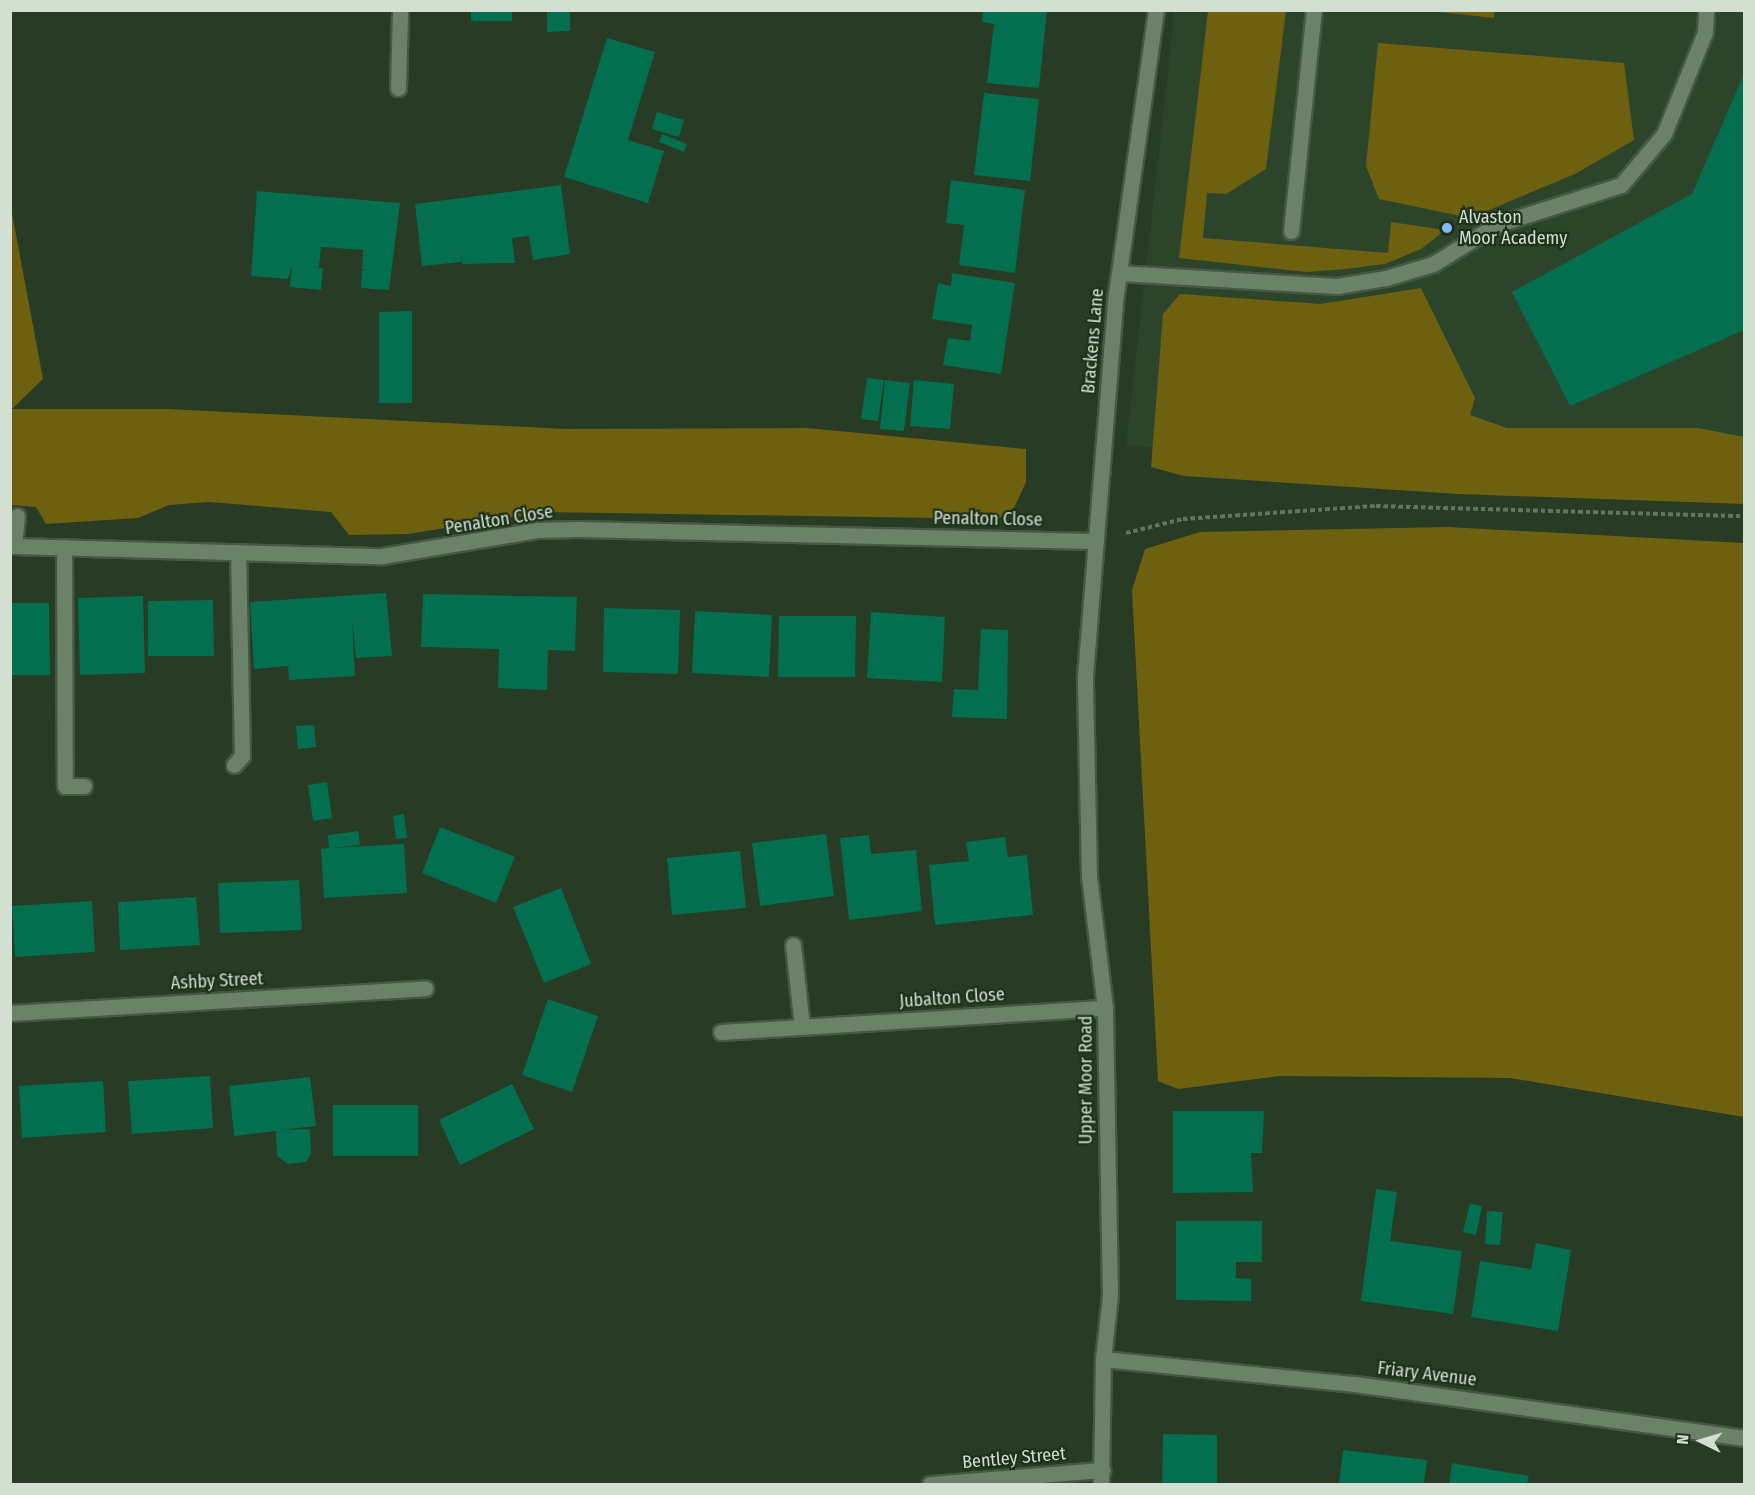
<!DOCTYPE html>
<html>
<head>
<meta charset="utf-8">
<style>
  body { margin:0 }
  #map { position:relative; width:1755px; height:1495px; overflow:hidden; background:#273b25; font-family:"Fira Sans Condensed",sans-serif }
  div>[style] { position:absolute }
  .built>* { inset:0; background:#2c452a }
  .green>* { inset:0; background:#6d600f }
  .building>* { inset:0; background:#036f4e }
  .path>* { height:4px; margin-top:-2px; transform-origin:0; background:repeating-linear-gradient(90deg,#637461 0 4.5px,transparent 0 7.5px) }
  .roads { filter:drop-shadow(2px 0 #465744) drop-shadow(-2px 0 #465744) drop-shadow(0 2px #465744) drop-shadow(0 -2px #465744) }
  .minor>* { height:15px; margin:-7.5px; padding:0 7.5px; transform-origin:7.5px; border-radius:7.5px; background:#6b8269 }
  .dots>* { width:16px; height:16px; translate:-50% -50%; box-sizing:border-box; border:3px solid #1d311b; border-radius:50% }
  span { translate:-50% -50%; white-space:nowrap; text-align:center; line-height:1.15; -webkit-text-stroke:4.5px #1d311b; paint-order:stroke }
  .poi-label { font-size:18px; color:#d3dfd1 }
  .left { translate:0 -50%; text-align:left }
  .street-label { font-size:18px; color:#d3dfd1 }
  .frame { position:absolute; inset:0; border:12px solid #d3dfd1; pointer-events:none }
  .north { position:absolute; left:1671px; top:1411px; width:60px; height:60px; -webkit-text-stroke:4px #1d311b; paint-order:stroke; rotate:275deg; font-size:16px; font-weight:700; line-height:24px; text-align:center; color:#d3dfd1 }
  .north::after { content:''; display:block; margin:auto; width:21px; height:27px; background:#d3dfd1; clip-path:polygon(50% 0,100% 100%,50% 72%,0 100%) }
</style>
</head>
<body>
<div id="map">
  <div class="built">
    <i style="clip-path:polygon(1175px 11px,1744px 11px,1744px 466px,1680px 455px,1126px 446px)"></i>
  </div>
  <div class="green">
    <i style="clip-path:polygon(1208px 11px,1286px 11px,1266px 169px,1226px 194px,1207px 193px,1203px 238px,1388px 253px,1391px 222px,1445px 230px,1421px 249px,1385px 264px,1346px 269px,1307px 272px,1179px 258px)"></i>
    <i style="clip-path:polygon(1430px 11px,1494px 11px,1494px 18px)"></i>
    <i style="clip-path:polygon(1378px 43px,1624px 63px,1634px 140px,1575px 174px,1470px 218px,1379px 199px,1366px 166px)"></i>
    <i style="clip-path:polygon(11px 208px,43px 379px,12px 409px,167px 409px,566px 429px,807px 428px,1026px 449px,1026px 482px,1014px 508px,998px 519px,543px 512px,408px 534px,349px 535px,331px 512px,209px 502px,169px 505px,138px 518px,46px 524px,36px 507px,11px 505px)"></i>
    <i style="clip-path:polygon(1421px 288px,1475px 398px,1470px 415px,1507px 428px,1698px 428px,1744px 437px,1744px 504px,1458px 494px,1184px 476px,1151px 467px,1163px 314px,1180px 294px,1321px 304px)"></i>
    <i style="clip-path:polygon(1448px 527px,1744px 543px,1744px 1117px,1510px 1078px,1279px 1076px,1178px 1089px,1158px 1081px,1132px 590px,1145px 549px,1200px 532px)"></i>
  </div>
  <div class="building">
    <i style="clip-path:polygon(471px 10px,512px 10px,512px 21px,471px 21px)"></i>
    <i style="clip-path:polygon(983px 10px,1047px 10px,1039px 88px,987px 83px,994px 24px,982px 22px)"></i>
    <i style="clip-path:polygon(570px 11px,570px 31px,547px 32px,547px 12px)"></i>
    <i style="clip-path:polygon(607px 38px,655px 52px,628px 140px,664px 151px,648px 203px,564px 177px)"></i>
    <i style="clip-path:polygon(1744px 74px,1744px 330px,1570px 406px,1512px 292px,1692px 194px)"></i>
    <i style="clip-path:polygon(984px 93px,1039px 99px,1030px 181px,974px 175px)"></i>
    <i style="clip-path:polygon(657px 112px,684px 120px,679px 137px,652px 129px)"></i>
    <i style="clip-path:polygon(662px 134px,687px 144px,684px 152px,659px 142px)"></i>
    <i style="clip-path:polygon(951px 180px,1025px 190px,1015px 273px,959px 265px,964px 225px,946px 223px)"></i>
    <i style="clip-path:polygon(561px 185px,570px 254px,533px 260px,529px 236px,542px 234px,512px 238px,515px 263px,462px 264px,461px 254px,461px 262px,422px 266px,415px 204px)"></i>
    <i style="clip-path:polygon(257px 191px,400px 203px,389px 290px,361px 288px,362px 270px,368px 269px,362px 269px,363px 250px,321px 247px,319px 267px,313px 267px,323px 268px,321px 290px,290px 287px,292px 265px,288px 279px,251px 276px)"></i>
    <i style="clip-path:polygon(952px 273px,1015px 283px,1001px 374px,943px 365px,948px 338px,970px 341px,972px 325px,932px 319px,938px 283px,951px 286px)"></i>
    <i style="clip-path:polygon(412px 311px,412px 403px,379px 403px,379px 312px)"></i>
    <i style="clip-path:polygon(867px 378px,884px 380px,878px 421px,861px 419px)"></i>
    <i style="clip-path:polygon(885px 380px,910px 383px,904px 431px,880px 429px)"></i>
    <i style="clip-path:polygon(914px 380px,954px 384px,950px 429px,910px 426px)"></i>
    <i style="clip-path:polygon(386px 593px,392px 656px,356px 658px,352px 620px,355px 676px,289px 680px,288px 666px,254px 669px,250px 602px)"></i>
    <i style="clip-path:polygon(423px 594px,577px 597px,575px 651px,548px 650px,547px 690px,498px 688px,499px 649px,421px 647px)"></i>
    <i style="clip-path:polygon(143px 596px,145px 673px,80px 675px,78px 598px)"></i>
    <i style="clip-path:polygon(213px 600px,214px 656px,148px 656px,148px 601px)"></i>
    <i style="clip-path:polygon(10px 603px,49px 603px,50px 675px,10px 675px)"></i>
    <i style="clip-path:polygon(604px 608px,680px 610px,678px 674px,603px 672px)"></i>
    <i style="clip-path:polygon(695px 611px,772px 615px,769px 677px,692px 673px)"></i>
    <i style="clip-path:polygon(871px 612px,945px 617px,942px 682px,867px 678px)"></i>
    <i style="clip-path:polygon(779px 616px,856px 616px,855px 677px,778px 677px)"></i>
    <i style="clip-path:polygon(981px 629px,1008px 630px,1007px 719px,952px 717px,954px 689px,978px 690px)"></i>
    <i style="clip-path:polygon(314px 725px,316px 747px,298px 749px,296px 726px)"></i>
    <i style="clip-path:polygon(327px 782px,332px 818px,313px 821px,308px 785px)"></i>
    <i style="clip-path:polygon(404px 814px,407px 838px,396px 839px,393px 816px)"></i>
    <i style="clip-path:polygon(440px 827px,515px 857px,496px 903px,422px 873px)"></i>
    <i style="clip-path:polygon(358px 831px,360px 845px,332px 848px,404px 844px,407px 893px,324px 898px,321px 849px,329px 848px,328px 835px)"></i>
    <i style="clip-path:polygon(826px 834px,834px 896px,760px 906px,752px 843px)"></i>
    <i style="clip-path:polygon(869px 835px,871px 854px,916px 850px,922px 911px,849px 920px,840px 838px)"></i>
    <i style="clip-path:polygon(1005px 837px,1008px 857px,1027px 855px,1033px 915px,935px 925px,929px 865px,969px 861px,966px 842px)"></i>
    <i style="clip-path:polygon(740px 851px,746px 908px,672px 915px,667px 858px)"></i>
    <i style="clip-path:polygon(299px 880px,302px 930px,220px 933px,218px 883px)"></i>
    <i style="clip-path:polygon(561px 888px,591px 964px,544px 983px,513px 907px)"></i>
    <i style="clip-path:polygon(196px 897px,200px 945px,120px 950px,118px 902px)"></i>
    <i style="clip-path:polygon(92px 901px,95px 952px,15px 957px,12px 906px)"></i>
    <i style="clip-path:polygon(548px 999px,598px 1016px,572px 1092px,522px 1075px)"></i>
    <i style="clip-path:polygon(210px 1076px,213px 1128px,132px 1134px,128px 1081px)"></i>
    <i style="clip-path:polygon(310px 1077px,316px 1126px,281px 1130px,310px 1129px,311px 1154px,306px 1162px,288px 1164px,277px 1156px,276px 1131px,234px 1136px,229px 1086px)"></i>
    <i style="clip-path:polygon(103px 1081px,106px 1132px,22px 1138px,19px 1086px)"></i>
    <i style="clip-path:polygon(512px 1084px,534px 1129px,460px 1165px,439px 1120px)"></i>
    <i style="clip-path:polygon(333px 1105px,418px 1105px,418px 1156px,333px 1156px)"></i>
    <i style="clip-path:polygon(1173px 1111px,1264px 1111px,1262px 1153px,1251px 1153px,1253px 1192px,1173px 1193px)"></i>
    <i style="clip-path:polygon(1376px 1189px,1397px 1192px,1390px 1241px,1462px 1251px,1453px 1314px,1361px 1301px)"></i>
    <i style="clip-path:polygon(1470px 1203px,1482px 1206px,1476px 1235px,1463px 1232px)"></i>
    <i style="clip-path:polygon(1487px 1211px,1503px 1212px,1500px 1245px,1485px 1244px)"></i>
    <i style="clip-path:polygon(1176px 1221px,1262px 1221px,1262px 1262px,1236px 1262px,1236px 1278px,1251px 1279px,1251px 1301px,1176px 1300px)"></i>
    <i style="clip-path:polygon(1536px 1243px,1571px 1250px,1558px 1331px,1471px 1317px,1480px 1261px,1531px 1269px)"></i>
    <i style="clip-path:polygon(1163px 1434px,1217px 1435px,1217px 1484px,1162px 1484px)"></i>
    <i style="clip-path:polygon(1343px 1450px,1427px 1460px,1424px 1484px,1339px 1484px)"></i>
    <i style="clip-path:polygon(1452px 1463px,1529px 1476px,1527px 1484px,1449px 1484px)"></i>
  </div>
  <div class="path">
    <i style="left:1126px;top:533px;width:59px;rotate:-13.8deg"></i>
    <i style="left:1183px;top:519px;width:193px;rotate:-3.9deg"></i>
    <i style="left:1376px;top:506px;width:368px;rotate:1.6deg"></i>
  </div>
  <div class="roads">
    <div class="minor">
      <i style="left:398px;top:88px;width:78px;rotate:-88.5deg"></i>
      <i style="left:1291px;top:231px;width:222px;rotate:-84.1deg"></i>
      <i style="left:1119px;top:273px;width:218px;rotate:3.4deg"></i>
      <i style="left:1337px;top:286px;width:50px;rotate:-9.3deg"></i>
      <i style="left:1386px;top:278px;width:49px;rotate:-16.6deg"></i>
      <i style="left:1433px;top:264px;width:76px;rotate:-31.6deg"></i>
      <i style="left:1498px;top:224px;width:129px;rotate:-17.6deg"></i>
      <i style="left:1621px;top:185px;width:67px;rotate:-49.9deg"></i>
      <i style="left:1664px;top:134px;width:110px;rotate:-68.1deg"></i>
      <i style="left:1705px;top:32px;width:22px;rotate:-87deg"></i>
      <i style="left:17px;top:516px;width:30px;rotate:96deg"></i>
      <i style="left:14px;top:546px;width:368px;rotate:1.6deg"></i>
      <i style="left:382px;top:556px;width:157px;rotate:-9.5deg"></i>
      <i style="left:537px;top:530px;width:40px;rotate:-1.4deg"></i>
      <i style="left:577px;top:529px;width:516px;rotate:1.33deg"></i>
      <i style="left:64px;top:547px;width:239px;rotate:89.8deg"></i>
      <i style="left:65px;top:786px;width:19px"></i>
      <i style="left:234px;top:765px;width:12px;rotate:-48deg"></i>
      <i style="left:242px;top:756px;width:204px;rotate:-91.1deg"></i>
      <i style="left:793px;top:945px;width:82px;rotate:83.7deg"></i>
      <i style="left:10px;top:1013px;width:416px;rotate:-3.4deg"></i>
      <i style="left:721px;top:1032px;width:385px;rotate:-3.6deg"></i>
      <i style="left:1103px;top:1359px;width:253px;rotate:5.7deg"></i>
      <i style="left:1355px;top:1384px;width:393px;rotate:7.9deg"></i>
      <i style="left:930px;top:1484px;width:173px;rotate:-4.7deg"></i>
      <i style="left:1101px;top:1484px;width:125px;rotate:-89.1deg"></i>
      <i style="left:1103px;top:1359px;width:63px;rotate:-83.7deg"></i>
      <i style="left:1110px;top:1296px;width:288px;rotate:-91deg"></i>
      <i style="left:1105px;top:1008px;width:134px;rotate:-96.9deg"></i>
      <i style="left:1089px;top:875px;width:199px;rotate:-91.2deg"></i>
      <i style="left:1085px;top:676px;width:383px;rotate:-85.4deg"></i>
      <i style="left:1116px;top:294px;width:287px;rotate:-82deg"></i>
    </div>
  </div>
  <div class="dots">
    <i style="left:1447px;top:228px;background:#80bdfa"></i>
  </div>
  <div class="poi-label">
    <span class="left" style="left:1459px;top:228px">Alvaston<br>Moor Academy</span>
  </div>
  <div class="street-label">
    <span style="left:1093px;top:341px;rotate:-85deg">Brackens Lane</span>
    <span style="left:988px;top:519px;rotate:1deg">Penalton Close</span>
    <span style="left:499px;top:520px;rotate:-9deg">Penalton Close</span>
    <span style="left:217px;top:981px;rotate:-3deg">Ashby Street</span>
    <span style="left:952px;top:998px;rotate:-4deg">Jubalton Close</span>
    <span style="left:1086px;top:1080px;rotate:-90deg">Upper Moor Road</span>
    <span style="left:1427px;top:1374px;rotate:7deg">Friary Avenue</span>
    <span style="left:1014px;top:1458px;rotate:-5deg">Bentley Street</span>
  </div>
  <div class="frame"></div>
  <div class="north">N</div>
</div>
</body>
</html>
